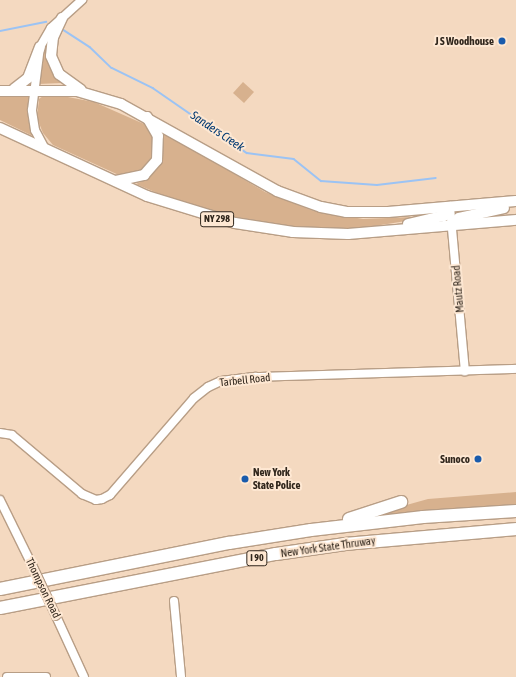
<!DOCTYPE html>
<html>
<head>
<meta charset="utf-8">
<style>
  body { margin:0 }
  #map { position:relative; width:516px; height:677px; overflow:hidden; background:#f4d9c0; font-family:"Asap Condensed",sans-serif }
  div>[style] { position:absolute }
  .green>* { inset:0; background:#d7b18e }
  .stream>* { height:1.5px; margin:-0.75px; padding:0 0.75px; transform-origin:0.75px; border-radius:0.75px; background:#9bc3f4 }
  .roads { filter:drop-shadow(1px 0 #b89e86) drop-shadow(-1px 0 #b89e86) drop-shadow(0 1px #b89e86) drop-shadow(0 -1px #b89e86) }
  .minor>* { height:8px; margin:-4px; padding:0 4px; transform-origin:4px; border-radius:4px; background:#fff }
  .major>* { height:10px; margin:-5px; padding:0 5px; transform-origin:5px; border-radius:5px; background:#fff }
  .highway>* { height:12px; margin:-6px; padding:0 6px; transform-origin:6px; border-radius:6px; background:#fff }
  .bridges { filter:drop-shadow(1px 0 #b89e86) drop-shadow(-1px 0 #b89e86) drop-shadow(0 1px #b89e86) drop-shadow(0 -1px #b89e86) }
  .minor-bridge>* { height:8px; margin:-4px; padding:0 4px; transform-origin:4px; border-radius:4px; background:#fff }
  .dots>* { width:11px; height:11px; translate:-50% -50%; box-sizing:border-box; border:2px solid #fee8d3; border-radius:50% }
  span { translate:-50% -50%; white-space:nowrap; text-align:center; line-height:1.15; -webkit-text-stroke:4px #fee8d3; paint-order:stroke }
  .shield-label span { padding:1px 3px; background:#fee8d3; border:1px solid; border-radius:3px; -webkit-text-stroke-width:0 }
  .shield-label { font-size:10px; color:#30261c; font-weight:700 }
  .poi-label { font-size:11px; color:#30261c; font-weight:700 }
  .right { translate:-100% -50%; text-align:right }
  .left { translate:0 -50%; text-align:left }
  .street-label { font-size:11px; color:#30261c }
  .water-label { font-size:12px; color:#003972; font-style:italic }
</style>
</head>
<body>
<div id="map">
  <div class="green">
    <i style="clip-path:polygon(47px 40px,53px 69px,61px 83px,38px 84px,41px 57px)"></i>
    <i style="clip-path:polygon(243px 82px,254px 92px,244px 103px,233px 93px)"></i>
    <i style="clip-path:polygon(47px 93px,94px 102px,144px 124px,155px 140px,154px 158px,144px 171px,121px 176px,53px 145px,43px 133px,37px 118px,39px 99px)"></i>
    <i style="clip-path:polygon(28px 94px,28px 121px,37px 138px,0 120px,0 96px)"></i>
    <i style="clip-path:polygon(159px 129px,265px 192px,311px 210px,363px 219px,437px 216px,356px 229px,303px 228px,218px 214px,169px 198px,136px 184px,147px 179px,159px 167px,163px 150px)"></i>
    <i style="clip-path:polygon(516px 492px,516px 505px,375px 517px,385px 511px,428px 499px)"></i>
  </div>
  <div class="stream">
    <i style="left:62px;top:29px;width:33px;rotate:33deg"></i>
    <i style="left:90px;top:47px;width:30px;rotate:44deg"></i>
    <i style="left:112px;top:68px;width:46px;rotate:26deg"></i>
    <i style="left:153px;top:88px;width:114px;rotate:34.7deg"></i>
    <i style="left:247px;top:153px;width:47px;rotate:7.3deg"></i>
    <i style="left:294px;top:159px;width:35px;rotate:39deg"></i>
    <i style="left:321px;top:181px;width:56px;rotate:4.1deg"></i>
    <i style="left:377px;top:185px;width:59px;rotate:-6.8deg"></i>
    <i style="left:0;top:31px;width:47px;rotate:-11.1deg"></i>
  </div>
  <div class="roads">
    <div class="minor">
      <i style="left:45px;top:149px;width:21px;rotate:-118deg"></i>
      <i style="left:35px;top:130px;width:20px;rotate:-99deg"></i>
      <i style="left:32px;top:110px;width:64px;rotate:-82.8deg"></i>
      <i style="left:40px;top:47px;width:22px;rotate:-60deg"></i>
      <i style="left:51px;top:28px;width:42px;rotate:-42.1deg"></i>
      <i style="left:450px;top:207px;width:165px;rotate:84.8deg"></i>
      <i style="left:0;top:433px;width:12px;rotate:9deg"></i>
      <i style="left:12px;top:435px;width:92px;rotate:40.1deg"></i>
      <i style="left:82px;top:494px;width:15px;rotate:23deg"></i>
      <i style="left:96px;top:500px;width:6px;rotate:-9deg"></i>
      <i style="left:102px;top:499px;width:9px;rotate:-27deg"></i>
      <i style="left:110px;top:495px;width:128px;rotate:-49.1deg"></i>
      <i style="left:194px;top:398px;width:18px;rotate:-38deg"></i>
      <i style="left:208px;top:387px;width:14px;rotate:-25deg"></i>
      <i style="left:221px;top:381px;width:35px;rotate:-7deg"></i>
      <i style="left:256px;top:377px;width:260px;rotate:-1.8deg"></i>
      <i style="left:0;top:500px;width:72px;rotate:63.8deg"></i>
      <i style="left:174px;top:601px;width:76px;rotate:84.7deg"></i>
      <i style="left:56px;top:616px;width:67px;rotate:65.3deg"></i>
      <i style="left:7px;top:677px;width:39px"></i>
    </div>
    <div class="major">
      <i style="left:62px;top:18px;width:21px;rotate:115deg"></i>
      <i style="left:53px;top:37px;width:19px;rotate:96deg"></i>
      <i style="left:51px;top:56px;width:20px;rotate:66deg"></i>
      <i style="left:59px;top:74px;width:27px;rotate:36deg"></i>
      <i style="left:14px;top:89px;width:18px;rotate:-38deg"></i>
      <i style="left:28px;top:78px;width:33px;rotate:-69deg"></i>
      <i style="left:0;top:91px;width:77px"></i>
      <i style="left:77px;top:91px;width:46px;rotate:16.5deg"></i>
      <i style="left:121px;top:104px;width:179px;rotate:29.1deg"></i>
      <i style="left:277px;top:191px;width:47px;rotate:20deg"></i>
      <i style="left:321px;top:207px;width:25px;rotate:11deg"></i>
      <i style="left:346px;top:212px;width:42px"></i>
      <i style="left:388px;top:212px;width:128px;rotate:-4.9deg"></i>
      <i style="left:0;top:128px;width:162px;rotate:24.8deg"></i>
      <i style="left:147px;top:196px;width:92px;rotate:17.1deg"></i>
      <i style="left:235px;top:223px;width:59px;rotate:8.8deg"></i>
      <i style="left:293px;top:232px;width:55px;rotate:2.1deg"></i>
      <i style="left:348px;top:234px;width:169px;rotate:-4.8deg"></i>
      <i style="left:116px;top:181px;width:29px;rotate:-12deg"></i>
      <i style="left:144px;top:175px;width:20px;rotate:-49deg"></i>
      <i style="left:157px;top:160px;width:24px;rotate:-88deg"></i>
      <i style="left:158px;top:136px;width:22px;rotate:-120deg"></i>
      <i style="left:408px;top:224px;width:37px;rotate:-13deg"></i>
      <i style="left:444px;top:216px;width:11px;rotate:-56deg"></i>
      <i style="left:453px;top:224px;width:8px;rotate:-45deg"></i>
      <i style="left:459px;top:218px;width:46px;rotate:-12.5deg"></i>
    </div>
    <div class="highway">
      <i style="left:349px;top:519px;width:55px;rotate:-18.1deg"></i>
      <i style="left:0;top:589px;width:234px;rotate:-11.4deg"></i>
      <i style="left:229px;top:543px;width:83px;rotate:-9deg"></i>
      <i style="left:311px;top:530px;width:113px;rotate:-6.6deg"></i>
      <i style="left:423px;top:517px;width:93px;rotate:-3.7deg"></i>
      <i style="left:0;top:608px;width:281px;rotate:-11.1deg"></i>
      <i style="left:276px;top:554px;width:70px;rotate:-8.2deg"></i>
      <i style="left:345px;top:544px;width:172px;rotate:-5deg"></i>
    </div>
  </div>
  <div class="bridges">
    <div class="minor-bridge">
      <i style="left:32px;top:565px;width:56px;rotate:64.8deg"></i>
    </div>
  </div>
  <div class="dots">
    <i style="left:502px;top:41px;background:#195bac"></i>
    <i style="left:478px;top:459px;background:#195bac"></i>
    <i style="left:245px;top:479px;background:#195bac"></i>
  </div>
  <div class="shield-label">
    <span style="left:217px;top:219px">NY 298</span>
    <span style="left:257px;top:558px">I 90</span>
  </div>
  <div class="poi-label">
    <span class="right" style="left:494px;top:41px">J S Woodhouse</span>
    <span class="right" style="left:470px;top:459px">Sunoco</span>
    <span class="left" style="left:253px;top:479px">New York<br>State Police</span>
  </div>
  <div class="street-label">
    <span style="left:458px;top:289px;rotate:-95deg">Mautz Road</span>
    <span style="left:245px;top:380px;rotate:-6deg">Tarbell Road</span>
    <span style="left:328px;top:547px;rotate:-8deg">New York State Thruway</span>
    <span style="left:43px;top:588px;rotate:64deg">Thompson Road</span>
  </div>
  <div class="water-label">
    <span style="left:217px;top:132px;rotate:34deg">Sanders Creek</span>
  </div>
</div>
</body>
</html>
